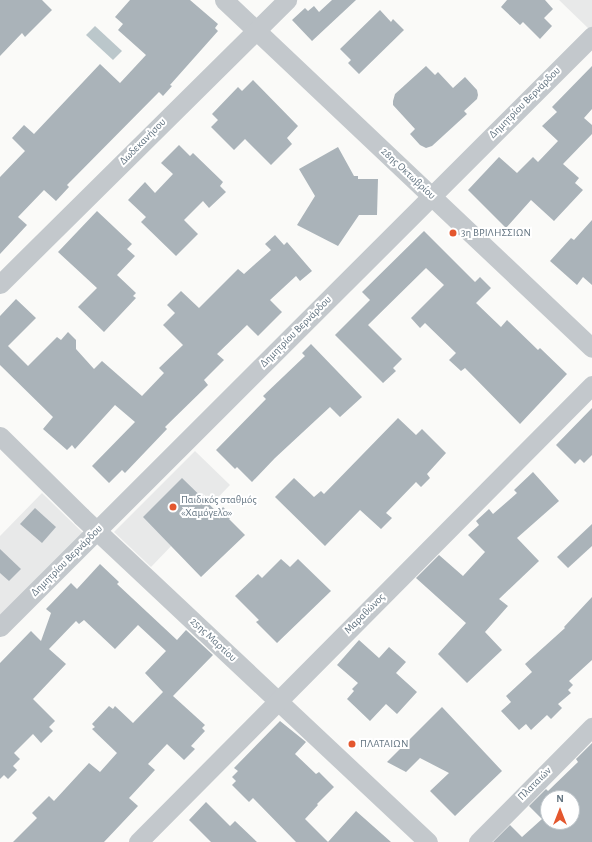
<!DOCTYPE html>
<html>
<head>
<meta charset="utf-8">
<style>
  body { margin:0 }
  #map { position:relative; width:592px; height:842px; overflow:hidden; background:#fafaf8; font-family:"Alegreya Sans",sans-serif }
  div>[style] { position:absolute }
  .built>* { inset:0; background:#e8e9e9 }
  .water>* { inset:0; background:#bbc7cb }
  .building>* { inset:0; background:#aab3b9 }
  .minor>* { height:19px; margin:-9.5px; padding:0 9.5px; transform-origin:9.5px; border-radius:9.5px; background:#c3c8cc }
  .dots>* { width:11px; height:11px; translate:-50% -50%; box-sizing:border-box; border:2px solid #fff; border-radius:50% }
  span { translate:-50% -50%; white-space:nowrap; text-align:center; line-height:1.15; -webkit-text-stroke:4px #fff; paint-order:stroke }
  .street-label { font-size:11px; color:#657683 }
  .poi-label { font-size:11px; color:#657683 }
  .left { translate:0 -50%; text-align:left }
  .north { position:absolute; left:540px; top:790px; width:40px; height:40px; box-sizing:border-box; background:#fff; border:1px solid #c1c8cd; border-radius:50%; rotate:0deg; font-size:11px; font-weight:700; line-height:16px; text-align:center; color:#657683 }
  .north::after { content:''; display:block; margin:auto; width:14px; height:18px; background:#e4572e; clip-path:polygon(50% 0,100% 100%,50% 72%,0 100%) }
</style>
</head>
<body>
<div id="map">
  <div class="built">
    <i style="clip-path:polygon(559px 0,592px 0,592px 28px,590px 30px)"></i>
    <i style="clip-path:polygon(195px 451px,230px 485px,151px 567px,114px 532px)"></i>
    <i style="clip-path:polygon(42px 493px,83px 533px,0 616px,0 536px)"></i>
  </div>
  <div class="water">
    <i style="clip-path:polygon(95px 26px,122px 51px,113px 60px,86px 35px)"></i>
  </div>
  <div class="building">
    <i style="clip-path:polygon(0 0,42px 0,52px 10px,25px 37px,22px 33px,0 56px)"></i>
    <i style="clip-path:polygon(130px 0,190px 0,218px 24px,215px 28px,218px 31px,170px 85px,172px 86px,163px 96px,159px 92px,67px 185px,69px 187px,56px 201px,44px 190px,18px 217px,27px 225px,0 254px,0 177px,25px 151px,12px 138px,24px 125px,34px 134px,100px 64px,120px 83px,146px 55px,118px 30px,123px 24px,115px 17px)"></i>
    <i style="clip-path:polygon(332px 0,356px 0,312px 41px,292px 20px,305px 8px,308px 11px,314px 6px,319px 12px)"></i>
    <i style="clip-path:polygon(507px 0,545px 0,553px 9px,544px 18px,552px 26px,540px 39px,523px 22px,520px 25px,501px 7px)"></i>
    <i style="clip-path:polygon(380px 10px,391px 22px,393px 19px,404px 30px,359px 74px,348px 63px,351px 60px,340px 49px)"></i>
    <i style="clip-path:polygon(426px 66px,435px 75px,438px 72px,453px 88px,465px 77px,477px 90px,478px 95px,477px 99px,464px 111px,467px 114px,432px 146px,426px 148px,420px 145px,410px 134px,415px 129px,393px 105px,393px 101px,395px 94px)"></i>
    <i style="clip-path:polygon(592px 66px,592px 109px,584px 118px,592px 125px,592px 134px,563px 164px,579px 178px,575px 183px,583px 190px,554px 221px,531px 200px,506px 228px,468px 190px,499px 157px,517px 173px,533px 157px,538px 162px,558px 141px,542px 126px,557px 112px,552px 107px)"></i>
    <i style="clip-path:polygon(253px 80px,298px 126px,287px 138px,292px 144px,271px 165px,245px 139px,234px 150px,211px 127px,218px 120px,212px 114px,238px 87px,242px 91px)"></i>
    <i style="clip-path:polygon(179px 145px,190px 156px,193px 153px,223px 182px,220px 186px,226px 192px,209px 208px,203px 201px,184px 220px,198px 234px,176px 256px,141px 222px,146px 217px,128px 200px,145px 182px,155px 193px,173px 174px,161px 163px)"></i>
    <i style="clip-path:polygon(338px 147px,354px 176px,358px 176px,358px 179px,378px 179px,377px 215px,359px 215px,338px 246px,297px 225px,315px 196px,299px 169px)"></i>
    <i style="clip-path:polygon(97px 211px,132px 244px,127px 249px,135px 256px,117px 275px,136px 293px,133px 296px,136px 298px,104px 332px,78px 307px,97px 288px,58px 252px)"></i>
    <i style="clip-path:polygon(592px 220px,592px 285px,583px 277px,577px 285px,550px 261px,571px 238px,574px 240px)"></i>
    <i style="clip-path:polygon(424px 231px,475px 282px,480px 277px,491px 288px,476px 303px,501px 327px,507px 320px,538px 350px,540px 348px,567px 374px,520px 424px,465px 368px,461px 371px,449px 360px,456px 353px,425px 323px,420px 328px,411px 318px,444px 285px,426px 268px,368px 325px,402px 359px,393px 368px,396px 371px,383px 383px,335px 335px,370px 300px,362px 292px)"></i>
    <i style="clip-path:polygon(275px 235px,284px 245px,287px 242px,312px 271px,300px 281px,296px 276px,270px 300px,282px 312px,258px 336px,247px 325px,217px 354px,224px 360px,204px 380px,208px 385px,165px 427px,167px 429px,125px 473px,122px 470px,109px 483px,92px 466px,135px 422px,115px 405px,75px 449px,72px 445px,67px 450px,43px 429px,53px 417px,0 365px,0 316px,16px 299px,36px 318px,8px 346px,28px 366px,57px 337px,61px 340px,68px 332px,76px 340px,76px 349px,94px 369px,102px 361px,142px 396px,164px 373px,159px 368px,183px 345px,163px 325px,175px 313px,167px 305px,181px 291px,199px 308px,238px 269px,244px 274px,271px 250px,265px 244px)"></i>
    <i style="clip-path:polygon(311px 344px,362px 397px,340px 417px,330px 407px,275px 458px,252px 482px,237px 467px,235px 469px,216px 450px,266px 399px,263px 396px,305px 356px,302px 353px)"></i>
    <i style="clip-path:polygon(592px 408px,592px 455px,584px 463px,580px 459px,575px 464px,556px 445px)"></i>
    <i style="clip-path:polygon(398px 418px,416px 435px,422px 429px,446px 453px,427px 474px,430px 478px,421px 487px,416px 482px,386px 513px,392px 518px,381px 529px,360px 510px,325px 546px,275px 497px,294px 478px,314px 497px,321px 491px,324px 494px)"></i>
    <i style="clip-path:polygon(533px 472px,559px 501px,517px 538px,539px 561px,499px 599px,508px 606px,485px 632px,502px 650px,467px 683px,438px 654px,466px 623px,416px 578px,439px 555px,463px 576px,485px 552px,468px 535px,479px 525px,476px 521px,489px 509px,493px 514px,517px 493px,514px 490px)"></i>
    <i style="clip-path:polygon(182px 478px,218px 513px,223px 507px,232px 516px,229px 519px,245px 535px,201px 577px,143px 517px)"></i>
    <i style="clip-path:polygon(35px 508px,56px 527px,42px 543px,20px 524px)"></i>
    <i style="clip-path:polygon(592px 524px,592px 546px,568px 568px,557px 557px)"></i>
    <i style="clip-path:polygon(0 549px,21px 569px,9px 581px,0 573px)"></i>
    <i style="clip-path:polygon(281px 559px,290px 567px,298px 559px,331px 591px,277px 643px,256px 622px,259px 620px,235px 596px,258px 574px,262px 578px)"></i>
    <i style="clip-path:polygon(100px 564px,119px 582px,117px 584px,177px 640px,186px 630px,213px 655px,173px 696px,205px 725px,202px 728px,205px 731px,191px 746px,195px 749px,184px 760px,167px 744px,148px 764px,155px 770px,129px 798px,138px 806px,104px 842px,13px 842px,37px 818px,32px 813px,49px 796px,54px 801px,89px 763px,100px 772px,117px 753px,92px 729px,95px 727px,92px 724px,109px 706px,113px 709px,115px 706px,133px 723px,163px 692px,145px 673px,166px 651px,138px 625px,115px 649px,84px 620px,79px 624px,76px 621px,49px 649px,66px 664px,33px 699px,55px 721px,49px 727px,53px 731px,41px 743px,33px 734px,14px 753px,20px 759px,13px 766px,17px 770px,8px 779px,4px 775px,0 779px,0 663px,31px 631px,41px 641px,51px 613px,46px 609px,71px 583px,77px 589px)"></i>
    <i style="clip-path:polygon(592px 597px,592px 660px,569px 681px,573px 685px,568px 690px,571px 693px,558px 704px,562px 708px,551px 719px,547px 715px,531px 730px,526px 724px,519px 730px,501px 711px,511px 702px,506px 696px,532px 672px,525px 664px,565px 628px,564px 627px)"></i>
    <i style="clip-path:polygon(359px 640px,379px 658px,389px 647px,406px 662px,396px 673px,417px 692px,397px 714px,386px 704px,370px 721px,347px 699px,354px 691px,352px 689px,358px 683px,337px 665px)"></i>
    <i style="clip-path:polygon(442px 707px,502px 771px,455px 816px,430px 791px,449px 773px,420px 758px,406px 772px,387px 762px)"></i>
    <i style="clip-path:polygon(280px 721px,306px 742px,295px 754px,316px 774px,319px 772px,334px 787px,317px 804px,318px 805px,305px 819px,328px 842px,356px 811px,391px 842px,296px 842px,253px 798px,249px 802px,232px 785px,236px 781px,232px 777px,238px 771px,234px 768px)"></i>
    <i style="clip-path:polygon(evenodd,592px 743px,592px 842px,493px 842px,510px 825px,522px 837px,542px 819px,529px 806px,546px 789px,548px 791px,578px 762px,576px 759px,592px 743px,548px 798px,572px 798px,572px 822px,548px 822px,548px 798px)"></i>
    <i style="clip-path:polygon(206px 802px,230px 826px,235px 821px,257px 842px,211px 842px,189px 820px)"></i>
  </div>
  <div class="minor">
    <i style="left:224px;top:0;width:506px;rotate:43.4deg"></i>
    <i style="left:0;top:284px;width:404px;rotate:-44.7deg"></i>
    <i style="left:0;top:436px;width:114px;rotate:44.6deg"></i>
    <i style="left:81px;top:516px;width:476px;rotate:43.2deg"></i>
    <i style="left:0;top:627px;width:837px;rotate:-44.95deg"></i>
    <i style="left:138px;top:842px;width:644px;rotate:-45.19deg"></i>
    <i style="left:478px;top:842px;width:162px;rotate:-45.3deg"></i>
  </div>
  <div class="dots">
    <i style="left:453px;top:233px;background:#e4572e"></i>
    <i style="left:173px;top:507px;background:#e4572e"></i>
    <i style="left:352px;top:744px;background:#e4572e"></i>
  </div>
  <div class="street-label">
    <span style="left:525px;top:103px;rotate:-45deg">Δημητρίου Βερνάρδου</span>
    <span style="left:143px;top:142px;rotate:-45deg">Δωδεκανήσου</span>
    <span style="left:408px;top:174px;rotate:43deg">28ης Οκτωβρίου</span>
    <span style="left:296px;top:332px;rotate:-45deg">Δημητρίου Βερνάρδου</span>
    <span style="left:67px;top:561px;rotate:-45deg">Δημητρίου Βερνάρδου</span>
    <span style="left:365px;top:614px;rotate:-45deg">Μαραθώνος</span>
    <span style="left:213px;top:640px;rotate:43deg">25ης Μαρτίου</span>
    <span style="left:535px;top:784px;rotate:-45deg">Πλαταιών</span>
  </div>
  <div class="poi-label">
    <span class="left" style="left:461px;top:233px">3η ΒΡΙΛΗΣΣΙΩΝ</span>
    <span class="left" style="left:181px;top:507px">Παιδικός σταθμός<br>«Χαμόγελο»</span>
    <span class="left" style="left:360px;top:744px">ΠΛΑΤΑΙΩΝ</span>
  </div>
  <div class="north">N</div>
</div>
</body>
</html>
